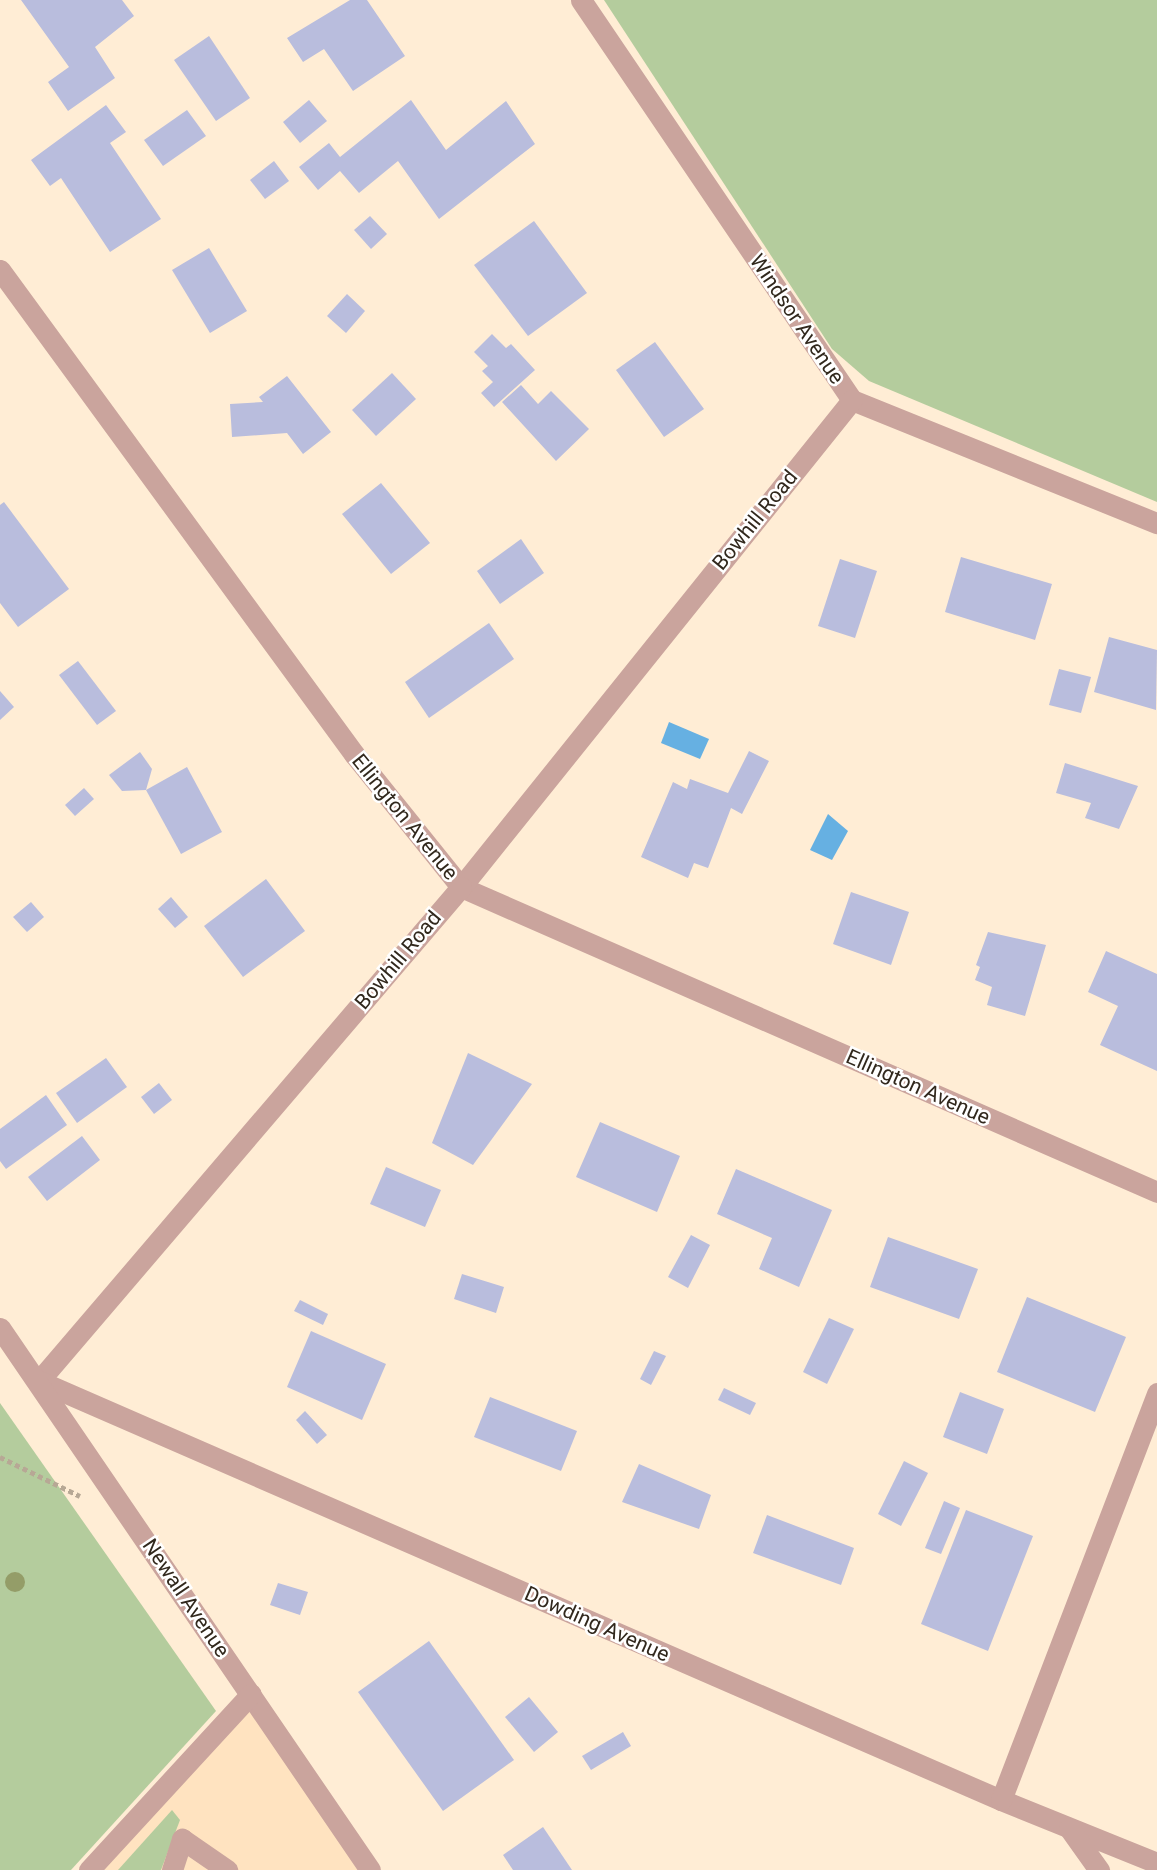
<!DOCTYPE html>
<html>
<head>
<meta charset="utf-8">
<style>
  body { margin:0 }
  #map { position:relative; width:1157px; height:1870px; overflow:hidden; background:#ffedd5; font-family:Roboto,sans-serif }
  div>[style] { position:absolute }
  .built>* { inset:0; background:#ffe3c0 }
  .green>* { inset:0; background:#b4cc9d }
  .water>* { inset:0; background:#66b0e2 }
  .building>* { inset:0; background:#b9bddd }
  .path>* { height:4.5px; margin-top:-2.25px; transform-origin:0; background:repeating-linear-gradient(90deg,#b7a895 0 5px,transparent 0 8.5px) }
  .minor>* { height:21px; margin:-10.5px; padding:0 10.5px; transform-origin:10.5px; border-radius:10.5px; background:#caa49d }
  .trees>* { width:20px; height:20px; margin:-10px; border-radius:50%; background:#949d68 }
  span { translate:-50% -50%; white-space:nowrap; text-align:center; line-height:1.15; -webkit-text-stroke:5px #fff; paint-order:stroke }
  .street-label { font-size:21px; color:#31281d }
</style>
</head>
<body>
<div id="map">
  <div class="built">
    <i style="clip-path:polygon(250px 1702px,363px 1870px,95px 1870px)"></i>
  </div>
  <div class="green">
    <i style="clip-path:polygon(604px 0,1157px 0,1157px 502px,869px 381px,832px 349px)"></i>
    <i style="clip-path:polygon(0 1403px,216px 1711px,71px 1870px,0 1870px)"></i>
    <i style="clip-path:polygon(172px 1810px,180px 1820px,161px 1870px,118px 1870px)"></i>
  </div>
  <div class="water">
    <i style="clip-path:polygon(669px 722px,709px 739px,700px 759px,661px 743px)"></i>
    <i style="clip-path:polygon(828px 814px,848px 831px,832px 860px,810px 850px)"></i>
  </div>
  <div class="building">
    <i style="clip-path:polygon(21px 0,122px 0,134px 16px,95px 47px,115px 78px,68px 111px,48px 82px,69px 67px)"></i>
    <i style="clip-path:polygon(350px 0,367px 0,405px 56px,353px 91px,324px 49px,303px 62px,287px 38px)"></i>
    <i style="clip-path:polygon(209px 36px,250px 98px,216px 121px,174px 60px)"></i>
    <i style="clip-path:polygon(309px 100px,327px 121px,300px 143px,283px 122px)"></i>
    <i style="clip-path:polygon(411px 100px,446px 150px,506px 101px,535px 144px,439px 219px,398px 161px,359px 193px,340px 171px,318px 190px,299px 167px,329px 143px,340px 157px)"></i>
    <i style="clip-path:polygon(106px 105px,126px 132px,110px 143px,161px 219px,110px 252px,61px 178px,50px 186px,31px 160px)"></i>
    <i style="clip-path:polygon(187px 110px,206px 136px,163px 166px,144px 140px)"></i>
    <i style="clip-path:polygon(274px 161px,289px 181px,265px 199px,250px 180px)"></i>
    <i style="clip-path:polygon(370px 216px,387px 234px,371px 249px,354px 230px)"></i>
    <i style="clip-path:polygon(534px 221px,587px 293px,528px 336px,474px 265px)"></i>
    <i style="clip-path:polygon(209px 248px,247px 311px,210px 333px,172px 270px)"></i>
    <i style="clip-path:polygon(347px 294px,365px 311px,346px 333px,327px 316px)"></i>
    <i style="clip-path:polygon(492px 334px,506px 348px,511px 344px,535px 370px,494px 407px,481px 393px,493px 382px,482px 371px,488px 366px,474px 352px)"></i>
    <i style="clip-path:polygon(655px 342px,704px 409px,664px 437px,616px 370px)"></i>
    <i style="clip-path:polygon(392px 373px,416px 399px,376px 436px,352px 410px)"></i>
    <i style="clip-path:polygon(287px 376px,331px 432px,303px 454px,287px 433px,232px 437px,230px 404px,263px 402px,259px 397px)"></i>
    <i style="clip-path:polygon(521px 385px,538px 404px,551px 391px,589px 429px,556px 461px,502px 402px)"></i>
    <i style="clip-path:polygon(381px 483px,430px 543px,391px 574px,342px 514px)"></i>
    <i style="clip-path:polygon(4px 502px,69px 589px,18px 627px,0 603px,0 505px)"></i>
    <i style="clip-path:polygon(521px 539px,544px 573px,500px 604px,477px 571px)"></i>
    <i style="clip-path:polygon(961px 557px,1052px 584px,1035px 640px,945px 612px)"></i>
    <i style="clip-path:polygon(840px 559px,877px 571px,855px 638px,818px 626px)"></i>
    <i style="clip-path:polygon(489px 623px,514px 659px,429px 718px,405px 682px)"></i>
    <i style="clip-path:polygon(1109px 637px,1157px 650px,1156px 710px,1094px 692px)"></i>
    <i style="clip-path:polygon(78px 661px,116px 711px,97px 725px,59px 675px)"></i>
    <i style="clip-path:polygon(1059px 669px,1091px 677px,1081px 713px,1049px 705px)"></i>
    <i style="clip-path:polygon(0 691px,14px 707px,0 720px)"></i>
    <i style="clip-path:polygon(749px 751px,769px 761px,742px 814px,731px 808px,708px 868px,694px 863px,688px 878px,641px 857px,673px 782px,687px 789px,690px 779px,728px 793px)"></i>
    <i style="clip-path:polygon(140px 752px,152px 769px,146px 790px,122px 791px,109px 775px)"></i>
    <i style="clip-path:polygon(1065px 763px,1138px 786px,1119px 829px,1085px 818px,1091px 803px,1056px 793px)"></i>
    <i style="clip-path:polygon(187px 767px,222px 832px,181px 854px,146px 790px)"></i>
    <i style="clip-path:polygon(84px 788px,94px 799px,75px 816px,65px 805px)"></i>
    <i style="clip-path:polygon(266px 879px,305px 931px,243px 977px,204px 926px)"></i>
    <i style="clip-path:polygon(851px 892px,909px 912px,891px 965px,833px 944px)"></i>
    <i style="clip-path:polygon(171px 897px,188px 917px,175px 928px,158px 909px)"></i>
    <i style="clip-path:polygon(31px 902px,44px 917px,27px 932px,13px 917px)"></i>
    <i style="clip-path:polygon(988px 932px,1046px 945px,1025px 1016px,987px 1005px,992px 987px,975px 980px,980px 967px,976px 965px)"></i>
    <i style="clip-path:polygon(1106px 951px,1157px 974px,1157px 1071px,1100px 1045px,1118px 1006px,1088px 992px)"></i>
    <i style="clip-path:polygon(468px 1053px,532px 1084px,473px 1165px,432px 1143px)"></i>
    <i style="clip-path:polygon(106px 1058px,127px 1087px,77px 1123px,56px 1093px)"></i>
    <i style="clip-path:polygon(159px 1083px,172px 1100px,154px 1114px,141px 1097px)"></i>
    <i style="clip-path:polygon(46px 1095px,67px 1125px,6px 1169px,0 1161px,0 1129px)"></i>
    <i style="clip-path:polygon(600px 1122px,680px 1156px,657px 1212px,576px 1177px)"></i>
    <i style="clip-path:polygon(82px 1136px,100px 1160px,47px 1201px,28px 1177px)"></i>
    <i style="clip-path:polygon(386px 1167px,441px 1190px,425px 1227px,370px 1204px)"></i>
    <i style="clip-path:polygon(736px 1169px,832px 1210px,799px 1287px,759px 1269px,772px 1238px,717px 1214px)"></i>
    <i style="clip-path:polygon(691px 1235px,710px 1245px,688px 1288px,668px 1277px)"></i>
    <i style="clip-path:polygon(888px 1237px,978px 1269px,959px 1319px,870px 1287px)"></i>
    <i style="clip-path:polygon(462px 1274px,504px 1287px,496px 1313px,454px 1299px)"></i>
    <i style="clip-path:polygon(1027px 1297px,1126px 1337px,1095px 1412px,997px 1372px)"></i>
    <i style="clip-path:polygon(300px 1300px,328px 1314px,323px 1325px,294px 1311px)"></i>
    <i style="clip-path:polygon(829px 1318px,854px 1329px,827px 1384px,803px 1372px)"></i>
    <i style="clip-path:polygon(311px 1331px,386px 1364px,362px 1420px,287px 1387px)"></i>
    <i style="clip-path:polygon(654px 1351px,666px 1356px,651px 1385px,640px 1379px)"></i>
    <i style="clip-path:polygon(724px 1388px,756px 1403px,750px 1415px,718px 1400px)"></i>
    <i style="clip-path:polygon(960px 1392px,1004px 1409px,987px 1454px,943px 1437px)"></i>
    <i style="clip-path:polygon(490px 1397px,577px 1431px,561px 1471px,474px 1437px)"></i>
    <i style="clip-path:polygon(305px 1411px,327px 1435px,317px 1444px,296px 1420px)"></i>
    <i style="clip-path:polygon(904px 1461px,928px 1473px,901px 1526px,878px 1514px)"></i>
    <i style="clip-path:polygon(639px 1464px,711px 1495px,699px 1529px,622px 1502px)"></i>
    <i style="clip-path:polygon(944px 1501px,960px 1508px,941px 1554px,925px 1548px)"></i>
    <i style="clip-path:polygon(966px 1510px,1033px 1536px,988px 1651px,921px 1624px)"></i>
    <i style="clip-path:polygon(767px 1515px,854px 1548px,841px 1585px,753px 1553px)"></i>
    <i style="clip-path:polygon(278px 1583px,308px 1592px,300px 1615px,270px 1605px)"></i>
    <i style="clip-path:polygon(429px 1641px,514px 1760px,443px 1811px,358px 1692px)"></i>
    <i style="clip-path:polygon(529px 1697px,558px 1732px,534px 1752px,505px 1717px)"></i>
    <i style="clip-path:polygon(623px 1732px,631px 1746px,591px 1770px,582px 1756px)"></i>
    <i style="clip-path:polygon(543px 1827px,572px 1870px,513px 1870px,503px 1855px)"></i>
  </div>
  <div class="path">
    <i style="left:0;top:1457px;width:89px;rotate:26deg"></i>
  </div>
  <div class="minor">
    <i style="left:581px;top:0;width:483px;rotate:55.9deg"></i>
    <i style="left:852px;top:400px;width:329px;rotate:22deg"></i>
    <i style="left:0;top:270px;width:600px;rotate:53.82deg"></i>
    <i style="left:354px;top:754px;width:171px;rotate:51.2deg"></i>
    <i style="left:461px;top:887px;width:760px;rotate:23.66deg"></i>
    <i style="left:852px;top:400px;width:625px;rotate:128.76deg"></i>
    <i style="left:461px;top:887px;width:650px;rotate:130.51deg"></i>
    <i style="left:39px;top:1381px;width:1049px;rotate:23.54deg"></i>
    <i style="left:1001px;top:1800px;width:168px;rotate:22deg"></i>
    <i style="left:0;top:1328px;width:656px;rotate:55.68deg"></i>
    <i style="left:1001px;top:1800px;width:436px;rotate:-69deg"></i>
    <i style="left:1069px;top:1828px;width:52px;rotate:54.5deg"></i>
    <i style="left:89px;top:1870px;width:239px;rotate:-47.4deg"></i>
    <i style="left:172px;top:1870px;width:33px;rotate:-72deg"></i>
    <i style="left:182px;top:1839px;width:55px;rotate:34.6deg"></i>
  </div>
  <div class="trees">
    <i style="left:15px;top:1582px"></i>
  </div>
  <div class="street-label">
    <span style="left:797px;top:319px;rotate:56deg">Windsor Avenue</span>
    <span style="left:755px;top:520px;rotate:-51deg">Bowhill Road</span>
    <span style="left:405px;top:817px;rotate:51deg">Ellington Avenue</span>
    <span style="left:398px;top:960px;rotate:-50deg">Bowhill Road</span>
    <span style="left:918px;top:1087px;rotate:24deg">Ellington Avenue</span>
    <span style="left:186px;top:1598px;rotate:56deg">Newall Avenue</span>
    <span style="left:597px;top:1624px;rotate:24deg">Dowding Avenue</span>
  </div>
</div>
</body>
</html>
